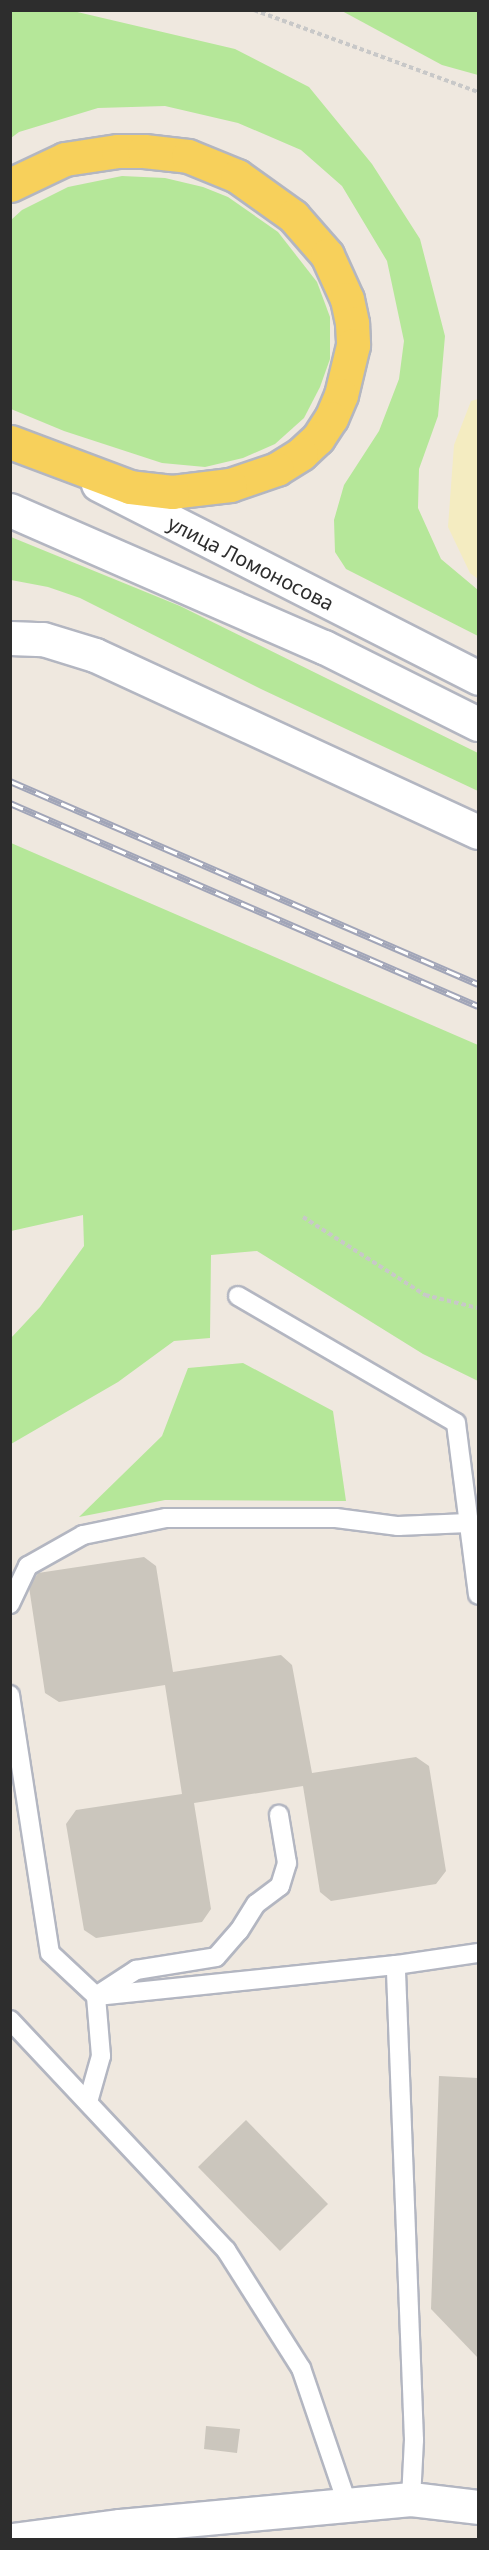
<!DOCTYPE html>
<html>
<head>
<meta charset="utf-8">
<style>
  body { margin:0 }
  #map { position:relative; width:489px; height:2550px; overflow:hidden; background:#efe8df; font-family:"Noto Sans",sans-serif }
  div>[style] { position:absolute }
  .green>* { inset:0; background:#b5e799 }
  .sand>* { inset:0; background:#f4ecc1 }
  .building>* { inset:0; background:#cbc6bd }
  .path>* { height:4px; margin-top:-2px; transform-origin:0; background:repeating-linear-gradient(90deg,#c8c8c8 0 4.5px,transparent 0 7.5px) }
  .roads { filter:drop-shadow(2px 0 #b3b6c1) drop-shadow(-2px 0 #b3b6c1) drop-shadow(0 2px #b3b6c1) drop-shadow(0 -2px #b3b6c1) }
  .service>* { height:18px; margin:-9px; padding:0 9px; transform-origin:9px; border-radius:9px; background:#fff }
  .minor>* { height:33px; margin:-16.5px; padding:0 16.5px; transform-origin:16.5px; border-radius:16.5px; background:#fff }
  .secondary>* { height:33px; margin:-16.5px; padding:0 16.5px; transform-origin:16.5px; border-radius:16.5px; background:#fff }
  .primary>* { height:33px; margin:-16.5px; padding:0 16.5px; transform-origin:16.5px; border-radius:16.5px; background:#f7d05b }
  .rail>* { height:7px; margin-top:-3.5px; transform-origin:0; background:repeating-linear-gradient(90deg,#fff 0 14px,#a1a5b8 0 28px); box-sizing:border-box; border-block:2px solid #a1a5b8 }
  span { translate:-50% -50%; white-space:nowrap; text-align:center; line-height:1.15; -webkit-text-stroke:5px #fff; paint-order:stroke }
  .street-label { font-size:20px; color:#2d2d2d }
  .frame { position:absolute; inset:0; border:12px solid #2d2d2d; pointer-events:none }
</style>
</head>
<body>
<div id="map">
  <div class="green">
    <i style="clip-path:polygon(11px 11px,73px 11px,235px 49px,309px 87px,372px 164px,420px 239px,445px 336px,438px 416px,419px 469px,418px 508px,441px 559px,478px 590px,478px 636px,346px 569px,335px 552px,334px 520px,344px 485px,379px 431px,399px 379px,404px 341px,387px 261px,342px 186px,301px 150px,238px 123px,165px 106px,98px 108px,19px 132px,11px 138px)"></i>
    <i style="clip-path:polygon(342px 11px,478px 11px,478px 75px,442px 65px)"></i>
    <i style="clip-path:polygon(122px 176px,165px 178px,203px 187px,228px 197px,278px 232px,317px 282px,330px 317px,330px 359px,320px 387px,304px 418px,275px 444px,243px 458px,205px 467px,162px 463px,64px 431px,11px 409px,11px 220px,22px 210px,68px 187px)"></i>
    <i style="clip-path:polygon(11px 537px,180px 606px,478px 753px,478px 791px,261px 689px,80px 598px,48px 587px,11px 580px)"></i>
    <i style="clip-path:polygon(11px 843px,478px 1045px,478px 1381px,423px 1354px,257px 1251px,211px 1255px,210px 1338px,174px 1341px,118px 1382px,11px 1444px,11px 1338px,40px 1307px,84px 1246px,83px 1215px,11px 1231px)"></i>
    <i style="clip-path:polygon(243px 1363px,333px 1411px,346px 1501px,165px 1500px,79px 1517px,162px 1436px,188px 1368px)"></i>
  </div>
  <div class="sand">
    <i style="clip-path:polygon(478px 399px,478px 579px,470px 573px,448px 527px,454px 445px,471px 401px)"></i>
  </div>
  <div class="building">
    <i style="clip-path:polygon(144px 1557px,156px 1566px,173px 1672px,281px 1655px,292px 1665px,312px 1773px,416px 1757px,429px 1766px,446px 1871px,436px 1884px,331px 1901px,320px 1892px,303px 1786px,194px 1803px,211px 1909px,202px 1922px,96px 1938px,84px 1930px,66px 1824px,76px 1810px,182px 1794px,165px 1685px,59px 1702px,45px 1693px,29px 1587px,38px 1573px)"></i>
    <i style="clip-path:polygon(439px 2076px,478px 2078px,478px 2358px,431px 2309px)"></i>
    <i style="clip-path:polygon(246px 2120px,328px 2204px,280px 2251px,198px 2167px)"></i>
    <i style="clip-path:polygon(206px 2426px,240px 2429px,237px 2453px,204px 2449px)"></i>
  </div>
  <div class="path">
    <i style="left:254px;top:10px;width:239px;rotate:20.1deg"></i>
    <i style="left:303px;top:1217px;width:145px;rotate:32.6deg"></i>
    <i style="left:425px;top:1295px;width:55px;rotate:13.8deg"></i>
  </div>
  <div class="roads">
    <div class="service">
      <i style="left:238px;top:1296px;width:252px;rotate:30.2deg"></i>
      <i style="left:456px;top:1423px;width:173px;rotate:82.7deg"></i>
      <i style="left:10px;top:1604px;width:42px;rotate:-64.7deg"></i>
      <i style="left:28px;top:1566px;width:63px;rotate:-29.4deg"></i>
      <i style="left:83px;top:1535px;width:85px;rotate:-11.6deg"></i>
      <i style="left:166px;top:1518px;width:170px"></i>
      <i style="left:336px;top:1518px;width:63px;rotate:7.4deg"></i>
      <i style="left:398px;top:1526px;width:70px;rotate:-2.5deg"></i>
      <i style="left:10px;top:1695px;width:261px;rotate:81.2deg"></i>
      <i style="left:50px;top:1953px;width:63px;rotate:43.1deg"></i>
      <i style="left:96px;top:1996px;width:48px;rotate:-33deg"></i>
      <i style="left:136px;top:1970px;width:81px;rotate:-9.2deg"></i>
      <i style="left:216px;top:1957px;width:35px;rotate:-49deg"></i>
      <i style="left:239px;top:1931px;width:32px;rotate:-58deg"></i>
      <i style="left:256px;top:1904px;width:30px;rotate:-37deg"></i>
      <i style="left:280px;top:1886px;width:24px;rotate:-73deg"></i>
      <i style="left:287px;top:1863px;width:49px;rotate:-99.5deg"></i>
      <i style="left:10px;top:2020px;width:316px;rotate:46.8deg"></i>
      <i style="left:226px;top:2250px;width:140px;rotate:57.6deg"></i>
      <i style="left:301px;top:2368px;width:146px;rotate:71.2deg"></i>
      <i style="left:88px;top:2102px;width:48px;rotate:-74.2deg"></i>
      <i style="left:101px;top:2056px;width:60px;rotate:-94.8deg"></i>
      <i style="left:96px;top:1996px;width:302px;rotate:-5.9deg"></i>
      <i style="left:411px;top:2499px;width:59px;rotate:-87.1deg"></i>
      <i style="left:414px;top:2440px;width:475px;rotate:-92.2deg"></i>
      <i style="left:396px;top:1965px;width:83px;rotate:-8.3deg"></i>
    </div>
    <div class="minor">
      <i style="left:12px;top:2540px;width:109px;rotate:-7.4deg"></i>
      <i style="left:120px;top:2526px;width:292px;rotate:-5.3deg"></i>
      <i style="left:411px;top:2499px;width:67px;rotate:6.8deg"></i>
    </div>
    <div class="secondary">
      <i style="left:98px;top:484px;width:427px;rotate:27deg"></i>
      <i style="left:10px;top:510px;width:343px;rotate:23.6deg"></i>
      <i style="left:324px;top:647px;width:172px;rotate:26.6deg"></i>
      <i style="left:10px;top:638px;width:33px;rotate:2deg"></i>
      <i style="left:43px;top:639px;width:54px;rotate:17.1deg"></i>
      <i style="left:95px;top:655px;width:422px;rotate:24.8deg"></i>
    </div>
    <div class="primary">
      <i style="left:10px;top:185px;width:61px;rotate:-25.3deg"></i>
      <i style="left:65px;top:159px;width:54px;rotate:-8.6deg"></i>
      <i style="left:118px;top:151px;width:26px"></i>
      <i style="left:144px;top:151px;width:44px;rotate:6.5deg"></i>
      <i style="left:188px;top:156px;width:53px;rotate:22.2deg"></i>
      <i style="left:237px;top:176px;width:69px;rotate:35.5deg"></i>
      <i style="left:293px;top:216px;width:52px;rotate:48.9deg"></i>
      <i style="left:327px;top:255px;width:48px;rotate:65.6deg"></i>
      <i style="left:347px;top:299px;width:25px;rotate:78deg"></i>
      <i style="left:352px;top:323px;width:22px;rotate:87deg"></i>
      <i style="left:353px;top:345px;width:51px;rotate:103.5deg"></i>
      <i style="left:341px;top:395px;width:25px;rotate:113deg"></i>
      <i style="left:331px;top:418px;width:24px;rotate:123deg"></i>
      <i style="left:318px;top:438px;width:23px;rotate:137deg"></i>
      <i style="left:301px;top:454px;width:28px;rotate:148deg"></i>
      <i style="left:277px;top:469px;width:50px;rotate:161.2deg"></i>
      <i style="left:230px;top:485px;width:58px;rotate:173.1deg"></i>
      <i style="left:172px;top:492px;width:42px;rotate:-173.2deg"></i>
      <i style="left:130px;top:487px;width:128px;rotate:-159.4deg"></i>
    </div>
  </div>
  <div class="rail">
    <i style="left:10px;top:781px;width:510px;rotate:23.45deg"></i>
    <i style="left:10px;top:803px;width:510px;rotate:23.45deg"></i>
  </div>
  <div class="street-label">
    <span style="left:251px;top:563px;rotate:27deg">улица Ломоносова</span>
  </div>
  <div class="frame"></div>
</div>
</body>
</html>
